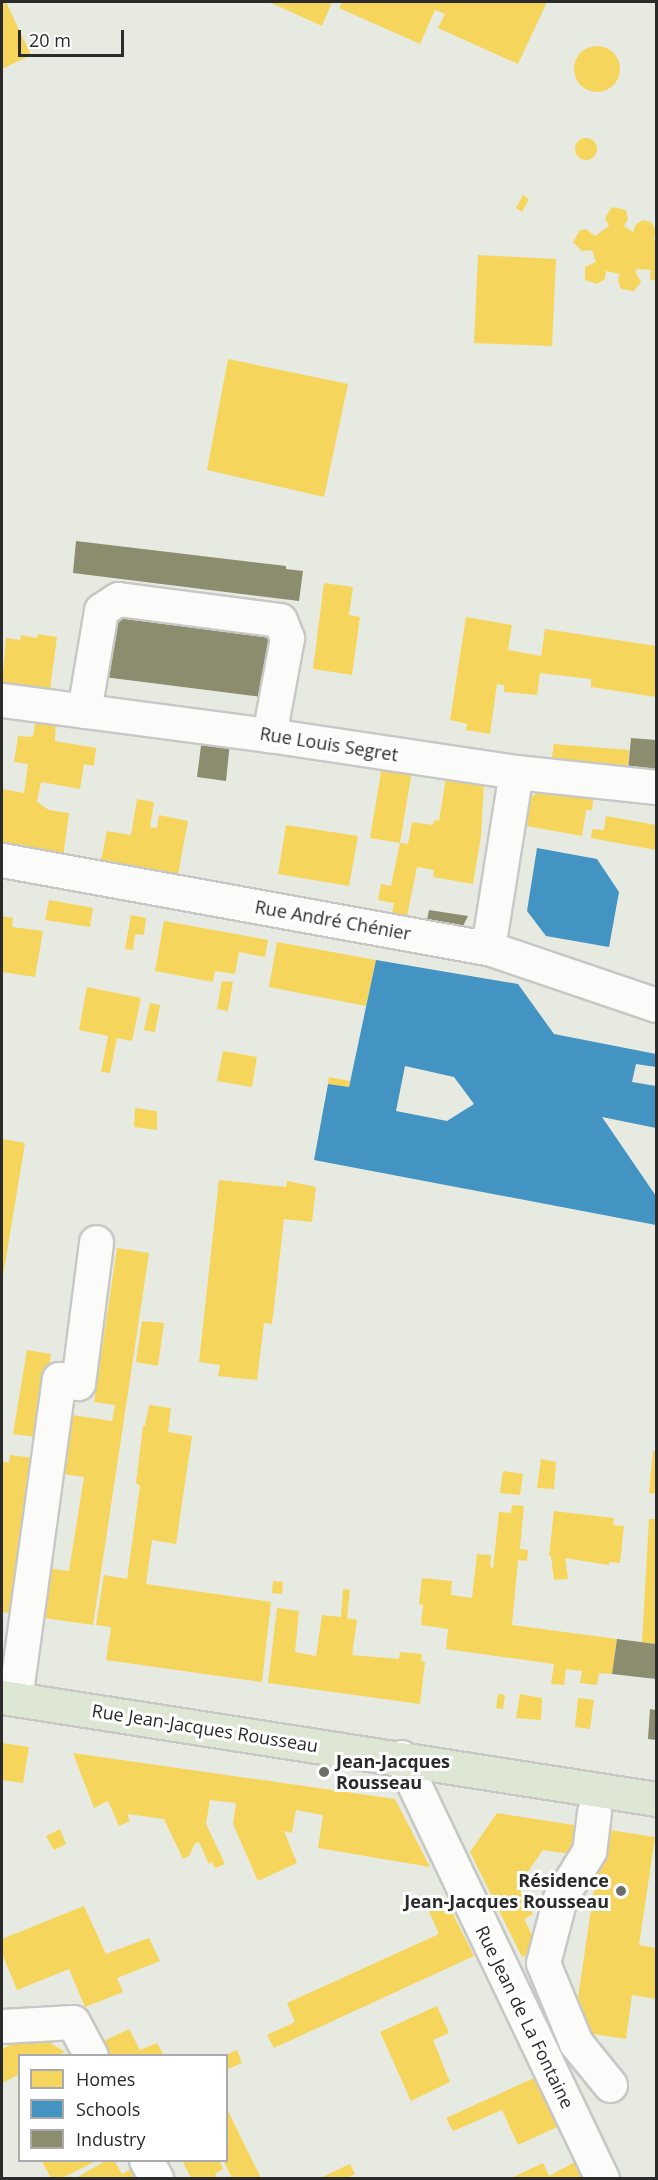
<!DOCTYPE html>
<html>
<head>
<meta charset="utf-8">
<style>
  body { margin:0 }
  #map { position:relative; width:658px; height:2180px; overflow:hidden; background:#e7eae0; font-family:"Open Sans",sans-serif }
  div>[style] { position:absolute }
  .homes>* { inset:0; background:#f6d55c }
  .round { border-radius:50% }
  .schools>* { inset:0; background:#4393c3 }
  .industry>* { inset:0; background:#8c8c6e }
  .roads { filter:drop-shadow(2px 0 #c7c8c6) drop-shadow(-2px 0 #c7c8c6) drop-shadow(0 2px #c7c8c6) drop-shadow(0 -2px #c7c8c6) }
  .minor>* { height:33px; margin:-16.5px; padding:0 16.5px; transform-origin:16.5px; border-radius:16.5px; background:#fbfcfa }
  .major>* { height:33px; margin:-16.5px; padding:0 16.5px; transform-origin:16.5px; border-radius:16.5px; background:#dee7d4 }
  .dots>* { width:16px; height:16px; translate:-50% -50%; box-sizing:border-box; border:3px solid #fff; border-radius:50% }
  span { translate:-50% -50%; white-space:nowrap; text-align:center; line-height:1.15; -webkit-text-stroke:6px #fff; paint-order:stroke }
  .street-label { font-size:18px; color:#2b2b2b }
  .poi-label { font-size:18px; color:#2b2b2b; font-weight:700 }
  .left { translate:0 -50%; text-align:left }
  .right { translate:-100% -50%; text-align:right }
  .frame { position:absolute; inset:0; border:3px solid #2b2b2b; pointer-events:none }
  .legend { position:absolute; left:18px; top:2054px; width:210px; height:108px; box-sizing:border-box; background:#fff; border:2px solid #aaa; margin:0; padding:8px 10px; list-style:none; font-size:18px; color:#2b2b2b }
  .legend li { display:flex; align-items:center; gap:12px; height:30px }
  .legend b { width:30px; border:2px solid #aaa }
  .scale { position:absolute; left:18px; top:30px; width:106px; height:27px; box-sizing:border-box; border:3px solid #2b2b2b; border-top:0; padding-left:8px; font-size:18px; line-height:21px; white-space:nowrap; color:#2b2b2b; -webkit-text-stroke:4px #fff; paint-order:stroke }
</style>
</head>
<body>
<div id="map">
  <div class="homes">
    <i style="clip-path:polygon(2px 2px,6px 2px,31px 55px,2px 69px)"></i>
    <i style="clip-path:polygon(269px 2px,332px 2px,322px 26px)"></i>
    <i style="clip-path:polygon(342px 2px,547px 2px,518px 64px,438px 28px,445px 14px,435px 10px,420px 44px,339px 8px)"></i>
    <i class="round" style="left:574px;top:46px;width:46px;height:46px"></i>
    <i class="round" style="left:575px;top:138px;width:22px;height:22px"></i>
    <i style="clip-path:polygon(523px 195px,529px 199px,522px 212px,516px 208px)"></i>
    <i style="clip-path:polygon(612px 207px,626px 210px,628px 219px,624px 226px,633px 232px,636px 224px,644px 220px,651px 222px,656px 230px,654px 239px,656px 241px,656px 280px,650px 280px,651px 270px,637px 269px,635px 271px,641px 282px,634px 291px,621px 289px,618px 280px,620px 274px,606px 271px,605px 279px,597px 284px,585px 280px,585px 267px,596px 262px,592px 250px,582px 251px,573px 242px,580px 230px,586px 229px,595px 236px,609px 226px,605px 218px)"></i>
    <i style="clip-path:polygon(478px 255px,556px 259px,552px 346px,474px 343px)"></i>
    <i style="clip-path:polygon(228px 359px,348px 384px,324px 497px,207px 470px)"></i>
    <i style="clip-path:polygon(324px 583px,353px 587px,349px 615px,360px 617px,352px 675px,313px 669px)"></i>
    <i style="clip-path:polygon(466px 617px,512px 625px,508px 650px,541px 656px,545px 629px,656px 646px,656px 697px,591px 687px,591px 679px,540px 673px,537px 695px,504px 692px,504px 685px,497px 684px,490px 734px,466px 730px,467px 724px,450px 720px)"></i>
    <i style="clip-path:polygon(38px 634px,57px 637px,49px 697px,26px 687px,2px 684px,6px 638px,20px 640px,21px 635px,37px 638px)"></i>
    <i style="clip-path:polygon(36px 716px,56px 719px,55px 741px,96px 748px,94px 766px,84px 764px,80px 789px,41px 782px,37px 802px,49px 810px,69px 813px,63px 858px,2px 846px,2px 789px,24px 793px,28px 764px,14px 762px,18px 736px,33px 737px)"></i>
    <i style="clip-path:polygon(554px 744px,629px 750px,628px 770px,551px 763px)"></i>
    <i style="clip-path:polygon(382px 767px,412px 771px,400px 843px,370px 838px)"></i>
    <i style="clip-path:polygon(446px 777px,484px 783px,481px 836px,473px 884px,433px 877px,434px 870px,417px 867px,406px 921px,391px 918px,394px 903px,378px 900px,381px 884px,391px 886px,400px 843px,408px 844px,412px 822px,433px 825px,434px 820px,439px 821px)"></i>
    <i style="clip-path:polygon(546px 787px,594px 792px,592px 810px,586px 810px,582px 836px,527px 826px,530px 798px)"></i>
    <i style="clip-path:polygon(137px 799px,154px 802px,150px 827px,157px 828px,159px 815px,188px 821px,177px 880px,100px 866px,107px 831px,131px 835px)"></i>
    <i style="clip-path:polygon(606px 816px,656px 825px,656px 850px,591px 838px,592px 829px,604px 830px)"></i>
    <i style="clip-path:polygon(286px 825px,358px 836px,349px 886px,278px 874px)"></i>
    <i style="clip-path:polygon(49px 900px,93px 908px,90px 927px,45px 920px)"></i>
    <i style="clip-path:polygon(131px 915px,146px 918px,144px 935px,135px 934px,133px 950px,125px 949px)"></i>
    <i style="clip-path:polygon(2px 916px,13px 918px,12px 927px,43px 931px,35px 977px,2px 972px)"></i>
    <i style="clip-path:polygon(164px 921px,268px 940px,265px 957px,239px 952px,235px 974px,215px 971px,213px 982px,155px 971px)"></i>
    <i style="clip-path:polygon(277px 942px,376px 960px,366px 1006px,269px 987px)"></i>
    <i style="clip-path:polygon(222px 981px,233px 982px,228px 1011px,217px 1009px)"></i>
    <i style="clip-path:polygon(87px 987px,141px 998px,132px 1041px,117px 1038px,110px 1073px,101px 1072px,108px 1036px,79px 1030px)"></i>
    <i style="clip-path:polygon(150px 1003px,160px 1005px,155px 1032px,144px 1030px)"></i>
    <i style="clip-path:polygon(223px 1051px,257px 1057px,252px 1087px,217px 1081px)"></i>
    <i style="clip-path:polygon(329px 1077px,350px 1081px,349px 1087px,328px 1084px)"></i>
    <i style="clip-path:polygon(135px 1108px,157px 1111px,157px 1130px,134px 1127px)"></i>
    <i style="clip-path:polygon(2px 1139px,25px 1143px,3px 1276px,2px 1276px)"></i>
    <i style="clip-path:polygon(219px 1180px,286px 1187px,287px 1181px,316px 1187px,312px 1222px,284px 1219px,272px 1324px,264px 1323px,257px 1380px,218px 1376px,220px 1365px,199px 1362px)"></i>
    <i style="clip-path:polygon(117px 1248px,149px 1253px,93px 1625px,2px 1612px,2px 1461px,9px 1463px,10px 1455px,34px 1458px,38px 1567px,69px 1571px,84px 1477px,50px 1472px,59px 1413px,112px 1421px,115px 1405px,94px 1402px)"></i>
    <i style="clip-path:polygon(142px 1321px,164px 1323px,158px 1366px,136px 1362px)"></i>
    <i style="clip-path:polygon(27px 1350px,51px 1354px,37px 1437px,13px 1434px)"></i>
    <i style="clip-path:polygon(149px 1405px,171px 1408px,168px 1432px,192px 1436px,176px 1544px,152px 1540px,146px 1584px,271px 1602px,262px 1682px,106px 1660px,111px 1627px,96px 1625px,104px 1575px,127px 1579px,140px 1486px,136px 1483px,143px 1426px,145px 1426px)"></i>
    <i style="clip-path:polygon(653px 1451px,656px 1451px,656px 1494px,649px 1493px)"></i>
    <i style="clip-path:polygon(541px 1459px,556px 1462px,554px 1489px,537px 1488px)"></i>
    <i style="clip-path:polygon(503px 1471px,523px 1474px,520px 1495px,500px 1493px)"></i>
    <i style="clip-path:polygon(512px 1505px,524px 1506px,520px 1549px,528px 1550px,527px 1561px,518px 1560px,512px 1625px,617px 1639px,612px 1674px,599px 1673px,597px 1685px,580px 1683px,582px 1671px,566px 1669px,564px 1685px,551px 1684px,554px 1664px,446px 1649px,448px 1629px,421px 1625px,423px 1605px,419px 1604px,422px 1578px,452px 1581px,451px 1595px,472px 1598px,477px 1554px,491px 1555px,490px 1567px,493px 1568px,499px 1512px,511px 1513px)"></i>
    <i style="clip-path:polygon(554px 1511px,614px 1518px,613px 1525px,624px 1526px,620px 1563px,609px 1562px,609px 1565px,565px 1558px,568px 1579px,554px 1580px,551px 1556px,549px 1556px)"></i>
    <i style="clip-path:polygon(649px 1519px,656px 1519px,656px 1644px,642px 1642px)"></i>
    <i style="clip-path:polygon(273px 1581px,283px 1582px,282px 1594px,272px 1593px)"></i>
    <i style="clip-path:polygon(343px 1589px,350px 1590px,347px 1618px,357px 1620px,352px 1655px,399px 1659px,400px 1652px,422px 1654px,421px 1661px,425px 1662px,420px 1704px,268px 1683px,277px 1608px,299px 1611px,295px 1652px,316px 1656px,322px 1615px,341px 1617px)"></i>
    <i style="clip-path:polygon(498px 1694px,505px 1695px,503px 1709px,496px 1708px)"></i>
    <i style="clip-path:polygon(520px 1694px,542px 1698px,541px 1720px,516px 1718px)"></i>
    <i style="clip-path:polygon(578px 1698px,594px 1700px,590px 1729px,575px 1727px)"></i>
    <i style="clip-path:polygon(2px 1743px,29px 1747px,23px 1783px,2px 1780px)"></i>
    <i style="clip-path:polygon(73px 1753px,395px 1799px,430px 1867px,318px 1848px,323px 1815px,296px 1810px,292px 1833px,284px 1831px,297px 1863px,258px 1881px,233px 1824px,236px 1803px,210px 1800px,206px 1824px,225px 1864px,215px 1868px,212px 1862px,209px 1864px,199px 1842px,195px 1843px,189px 1856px,183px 1859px,164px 1819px,127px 1814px,130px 1821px,119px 1826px,108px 1801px,94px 1808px)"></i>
    <i style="clip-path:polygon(497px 1813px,580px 1826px,576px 1855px,543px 1850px,518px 1886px,533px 1914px,524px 1919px,539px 1949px,522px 1957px,470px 1852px)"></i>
    <i style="clip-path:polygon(60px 1829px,66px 1844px,54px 1850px,46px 1836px)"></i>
    <i style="clip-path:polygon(603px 1829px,655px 1837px,639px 1945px,656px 1948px,656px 1999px,632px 1995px,626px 2039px,573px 2031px)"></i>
    <i style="clip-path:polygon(445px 1898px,474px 1956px,274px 2048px,267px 2035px,295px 2022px,287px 2003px,439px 1934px,427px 1907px)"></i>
    <i style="clip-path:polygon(84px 1906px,106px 1954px,149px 1938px,160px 1961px,117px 1978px,123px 1992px,85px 2007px,69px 1969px,17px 1990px,2px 1953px,2px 1939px)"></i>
    <i style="clip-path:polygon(437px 2006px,449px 2033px,433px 2040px,450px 2082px,411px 2101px,380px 2032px)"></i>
    <i style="clip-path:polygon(129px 2029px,140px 2050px,157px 2043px,164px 2055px,109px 2055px,102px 2042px)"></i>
    <i style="clip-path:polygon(34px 2033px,65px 2052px,57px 2055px,20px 2055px,20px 2074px,2px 2083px,2px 2049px)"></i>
    <i style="clip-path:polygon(237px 2050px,242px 2063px,226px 2070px,226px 2055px)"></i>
    <i style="clip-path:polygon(534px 2078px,557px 2127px,518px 2145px,502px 2110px,453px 2131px,446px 2118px)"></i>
    <i style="clip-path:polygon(226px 2107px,247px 2150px,261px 2178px,232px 2178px,223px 2160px,226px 2160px)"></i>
    <i style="clip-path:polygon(41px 2160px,98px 2160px,62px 2178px,51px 2178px)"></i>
    <i style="clip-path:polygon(107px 2160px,114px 2160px,122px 2174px,139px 2165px,145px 2178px,76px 2178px)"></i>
    <i style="clip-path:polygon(182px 2160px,219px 2160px,223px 2169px,215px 2174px,217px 2178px,191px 2178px)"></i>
    <i style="clip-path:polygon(575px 2162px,583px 2178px,511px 2178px,543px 2163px,549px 2176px)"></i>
    <i style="clip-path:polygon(350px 2164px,355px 2174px,347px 2178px,320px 2178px)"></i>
  </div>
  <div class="schools">
    <i style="clip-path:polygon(537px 848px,597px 859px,619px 892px,609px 947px,546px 936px,527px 911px)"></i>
    <i style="clip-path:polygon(evenodd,376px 960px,518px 984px,554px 1034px,656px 1054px,656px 1067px,636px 1064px,632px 1082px,656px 1086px,656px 1128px,602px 1117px,656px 1196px,656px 1225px,314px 1160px,328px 1084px,349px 1087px,376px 960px,405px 1066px,454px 1077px,474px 1104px,447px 1121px,396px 1111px,405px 1066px)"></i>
  </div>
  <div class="industry">
    <i style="clip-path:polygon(76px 541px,286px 566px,286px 569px,303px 571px,299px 601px,73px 573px)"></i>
    <i style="clip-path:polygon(111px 617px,278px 639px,270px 698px,104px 677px)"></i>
    <i style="clip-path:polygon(202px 738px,230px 742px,226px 781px,197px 777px)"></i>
    <i style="clip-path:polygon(631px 738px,656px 740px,656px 773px,628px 770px)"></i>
    <i style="clip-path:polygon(429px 910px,468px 916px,463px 926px,455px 930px,426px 925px)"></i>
    <i style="clip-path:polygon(617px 1639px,656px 1644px,656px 1679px,612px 1674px)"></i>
    <i style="clip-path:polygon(650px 1709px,656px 1710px,656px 1740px,648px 1739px)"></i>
  </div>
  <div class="roads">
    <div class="minor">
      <i style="left:2px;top:700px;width:269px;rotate:7.5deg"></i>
      <i style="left:269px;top:735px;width:250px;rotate:8.5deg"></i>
      <i style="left:516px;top:772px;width:141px;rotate:6.1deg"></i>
      <i style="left:84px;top:711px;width:102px;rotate:-80.4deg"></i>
      <i style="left:101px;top:610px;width:20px;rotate:-33deg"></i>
      <i style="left:118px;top:599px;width:163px;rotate:7.4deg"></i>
      <i style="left:280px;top:620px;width:19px;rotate:69deg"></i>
      <i style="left:287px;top:638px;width:99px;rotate:100.5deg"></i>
      <i style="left:2px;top:860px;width:494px;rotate:10.3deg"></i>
      <i style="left:488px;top:948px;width:178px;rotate:-81deg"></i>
      <i style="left:488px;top:948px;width:177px;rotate:18.7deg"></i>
      <i style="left:15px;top:1699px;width:323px;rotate:-82.2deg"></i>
      <i style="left:59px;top:1379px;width:19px;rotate:12deg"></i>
      <i style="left:78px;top:1383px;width:142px;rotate:-82.7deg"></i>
      <i style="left:401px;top:1757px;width:467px;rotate:64.5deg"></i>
      <i style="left:594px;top:1812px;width:39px;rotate:97deg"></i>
      <i style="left:589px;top:1851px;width:55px;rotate:121.7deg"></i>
      <i style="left:560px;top:1898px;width:67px;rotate:104.7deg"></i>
      <i style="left:543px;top:1963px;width:87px;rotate:67.6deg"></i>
      <i style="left:576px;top:2043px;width:54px;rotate:51deg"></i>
      <i style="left:2px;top:2026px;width:71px;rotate:-3.2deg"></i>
      <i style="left:73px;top:2022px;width:38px;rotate:62deg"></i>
      <i style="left:146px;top:2160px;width:21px;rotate:61deg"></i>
    </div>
    <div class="major">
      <i style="left:2px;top:1697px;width:662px;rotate:8.86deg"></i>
    </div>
  </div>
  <div class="dots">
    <i style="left:324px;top:1772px;background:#6d6e6a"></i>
    <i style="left:621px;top:1891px;background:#6d6e6a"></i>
  </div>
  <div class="street-label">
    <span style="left:329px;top:744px;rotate:9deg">Rue Louis Segret</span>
    <span style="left:333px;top:920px;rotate:10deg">Rue André Chénier</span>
    <span style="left:205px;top:1728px;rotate:9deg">Rue Jean-Jacques Rousseau</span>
    <span style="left:525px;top:2017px;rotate:64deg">Rue Jean de La Fontaine</span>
  </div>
  <div class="poi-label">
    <span class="left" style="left:336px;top:1772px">Jean-Jacques<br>Rousseau</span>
    <span class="right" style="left:609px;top:1891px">Résidence<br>Jean-Jacques Rousseau</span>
  </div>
  <div class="frame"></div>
  <ul class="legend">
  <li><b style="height:16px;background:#f6d55c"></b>Homes</li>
  <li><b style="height:16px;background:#4393c3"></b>Schools</li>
  <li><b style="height:16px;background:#8c8c6e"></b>Industry</li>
  </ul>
  <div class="scale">20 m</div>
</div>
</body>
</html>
